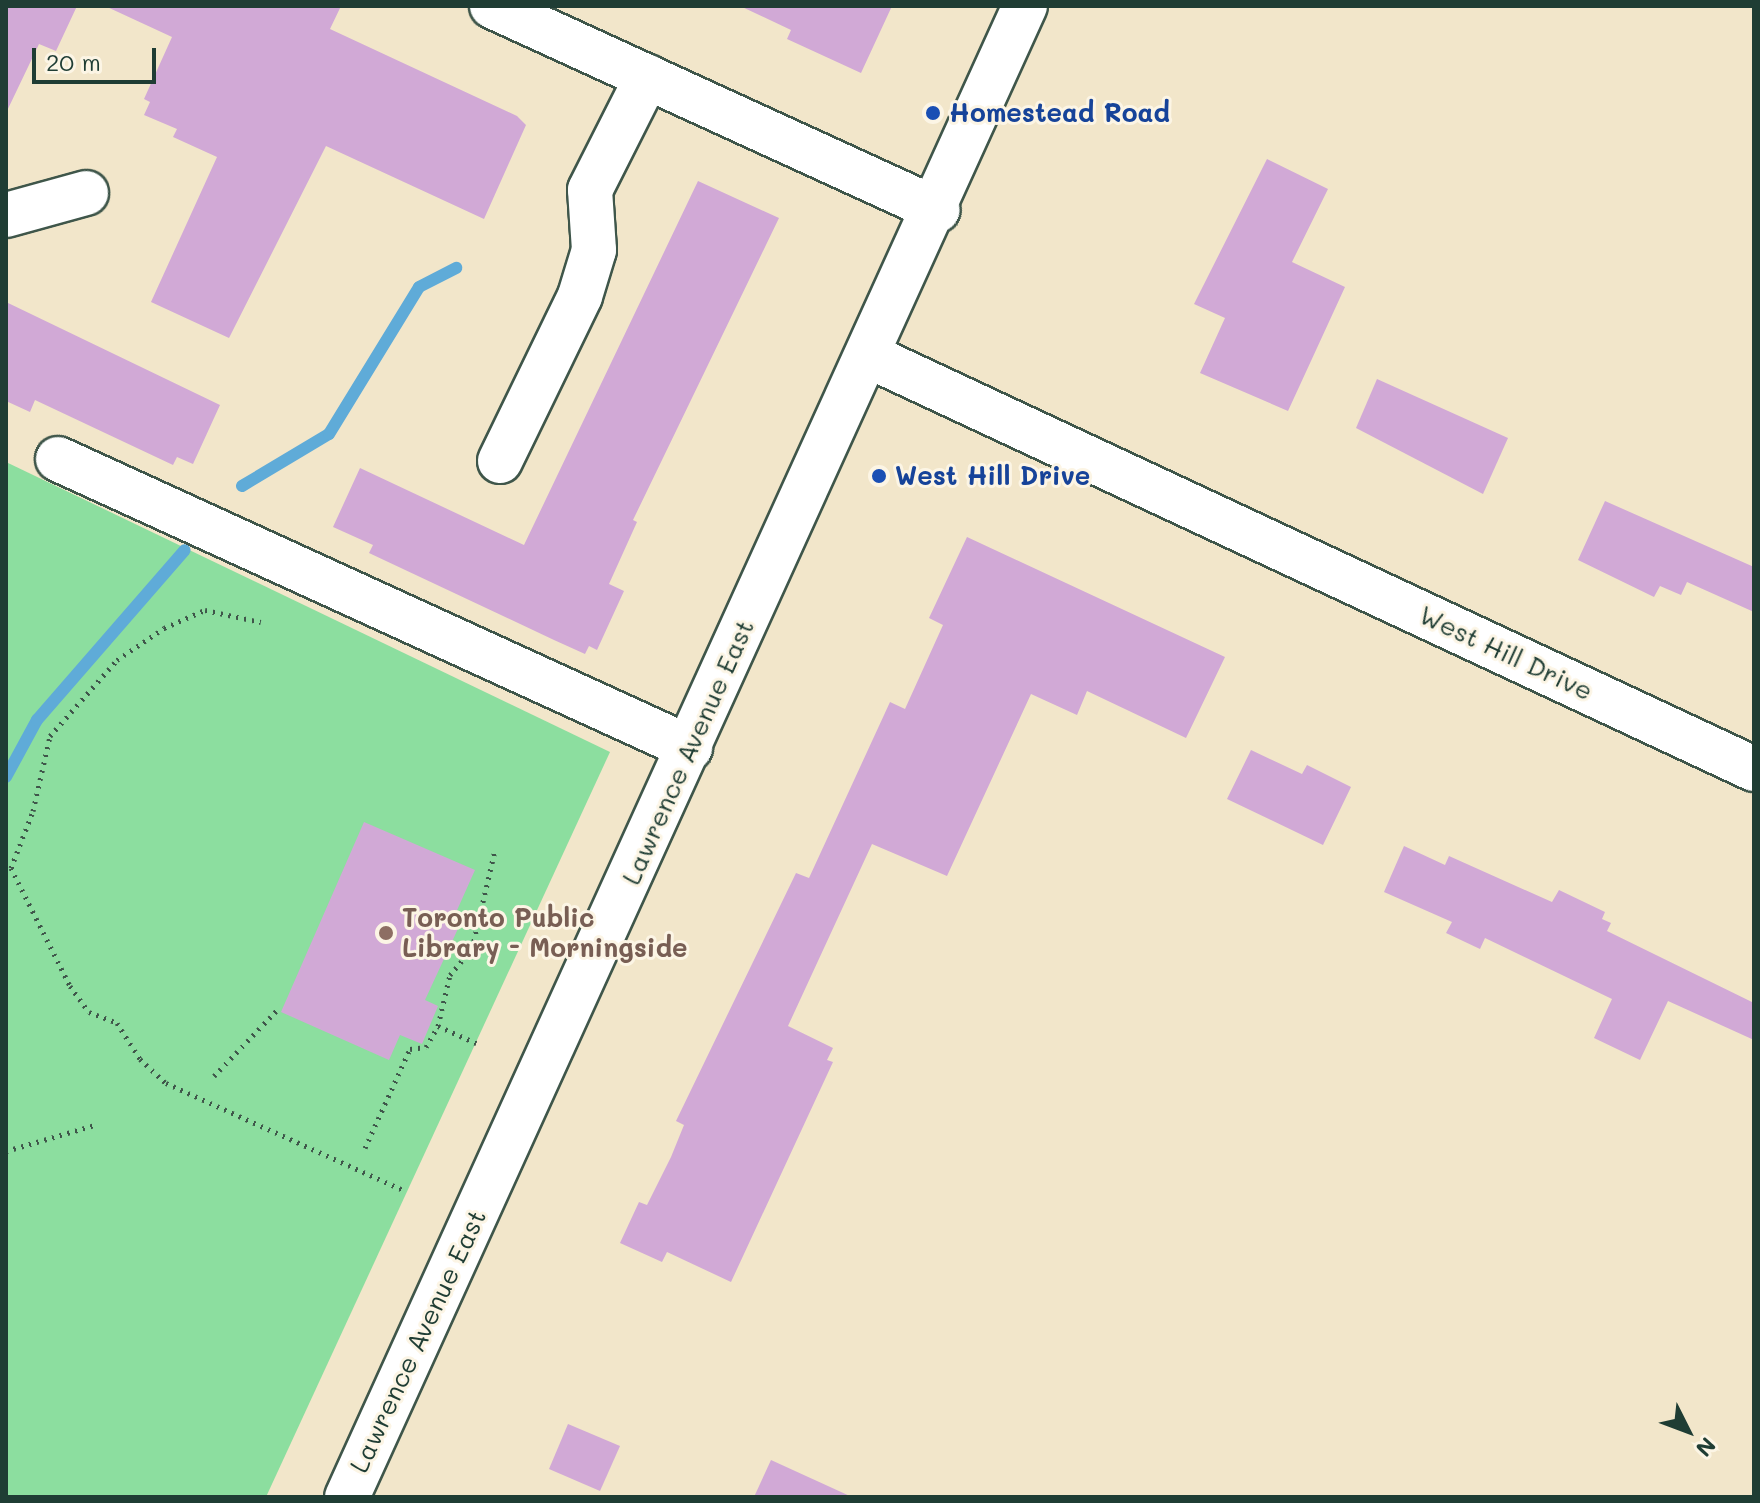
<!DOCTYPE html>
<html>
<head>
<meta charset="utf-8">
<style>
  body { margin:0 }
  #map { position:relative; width:1760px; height:1503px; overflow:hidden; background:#f2e6ca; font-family:Mali,sans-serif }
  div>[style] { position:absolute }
  .green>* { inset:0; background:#8cde9f }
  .stream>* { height:12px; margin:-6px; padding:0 6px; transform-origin:6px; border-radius:6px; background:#5fabd8 }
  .building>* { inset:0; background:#d1a9d6 }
  .path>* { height:5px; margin-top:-2.5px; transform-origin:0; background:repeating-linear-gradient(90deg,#3f564a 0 2px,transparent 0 8px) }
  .roads { filter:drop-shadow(2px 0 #3f564a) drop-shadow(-2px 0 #3f564a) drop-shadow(0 2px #3f564a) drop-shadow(0 -2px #3f564a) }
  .minor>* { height:44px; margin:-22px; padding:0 22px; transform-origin:22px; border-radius:22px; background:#fff }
  .major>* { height:44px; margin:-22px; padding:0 22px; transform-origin:22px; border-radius:22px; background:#fff }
  .dots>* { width:22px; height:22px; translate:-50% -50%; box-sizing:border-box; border:4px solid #fcf5e5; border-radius:50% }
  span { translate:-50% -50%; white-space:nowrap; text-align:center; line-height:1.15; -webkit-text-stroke:6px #fcf5e5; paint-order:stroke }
  .transit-label { font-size:26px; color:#164399; font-weight:700 }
  .left { translate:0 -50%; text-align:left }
  .street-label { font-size:26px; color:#1f3d34 }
  .education-label { font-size:26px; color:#785e54; font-weight:700 }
  .frame { position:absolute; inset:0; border:8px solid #1f3d34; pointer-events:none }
  .north { position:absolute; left:1648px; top:1391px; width:80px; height:80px; -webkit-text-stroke:6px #fcf5e5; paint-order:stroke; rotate:132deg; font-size:22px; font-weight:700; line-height:32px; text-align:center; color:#1f3d34 }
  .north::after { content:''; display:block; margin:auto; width:28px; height:36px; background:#1f3d34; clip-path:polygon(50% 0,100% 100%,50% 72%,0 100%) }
  .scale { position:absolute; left:32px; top:48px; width:124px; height:36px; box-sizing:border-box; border:4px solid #1f3d34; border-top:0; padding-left:10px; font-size:24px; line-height:28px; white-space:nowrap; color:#1f3d34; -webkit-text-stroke:6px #fcf5e5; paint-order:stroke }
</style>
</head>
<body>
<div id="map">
  <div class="green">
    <i style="clip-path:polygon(6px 462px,610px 752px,266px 1497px,6px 1497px)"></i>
  </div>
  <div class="stream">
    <i style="left:242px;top:486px;width:101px;rotate:-30.9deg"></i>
    <i style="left:329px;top:434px;width:172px;rotate:-58.5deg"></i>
    <i style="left:419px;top:287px;width:42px;rotate:-27.2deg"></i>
    <i style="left:6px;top:777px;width:65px;rotate:-61.5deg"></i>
    <i style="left:37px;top:720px;width:225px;rotate:-49deg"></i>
  </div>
  <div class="building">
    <i style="clip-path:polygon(6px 6px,77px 6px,56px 51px,39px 44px,6px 113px)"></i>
    <i style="clip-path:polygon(105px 6px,341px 6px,330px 29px,517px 116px,526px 125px,484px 219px,326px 146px,229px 338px,151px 302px,217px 157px,173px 137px,177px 129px,144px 115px,150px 102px,144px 99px,172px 37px)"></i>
    <i style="clip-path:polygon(740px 6px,892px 6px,861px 73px,787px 39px,791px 30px)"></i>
    <i style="clip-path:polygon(1267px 159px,1328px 189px,1292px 262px,1345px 287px,1288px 411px,1200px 373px,1225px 318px,1194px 304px)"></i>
    <i style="clip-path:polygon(698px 181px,779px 218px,633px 520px,637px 522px,609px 584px,624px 591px,597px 650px,589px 646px,585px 654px,554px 640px,369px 553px,373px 545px,333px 527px,360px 468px,524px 545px)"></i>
    <i style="clip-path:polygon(6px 302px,220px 405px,193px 464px,177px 457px,173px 465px,35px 400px,30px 412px,6px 401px)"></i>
    <i style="clip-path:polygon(1377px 379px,1508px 438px,1483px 494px,1356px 428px)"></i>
    <i style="clip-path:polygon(1605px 501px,1754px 567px,1754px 612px,1687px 582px,1681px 595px,1660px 586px,1654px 597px,1578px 560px)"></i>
    <i style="clip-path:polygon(967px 537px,1225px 657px,1186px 738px,1087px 691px,1077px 715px,1031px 694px,947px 876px,872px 844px,788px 1026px,833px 1048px,827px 1060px,833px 1062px,731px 1282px,667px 1252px,662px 1262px,620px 1243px,639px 1202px,647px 1205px,671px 1157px,684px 1125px,676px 1121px,796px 873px,809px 878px,890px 702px,905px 709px,943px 625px,929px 618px)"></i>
    <i style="clip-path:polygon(1251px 750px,1302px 774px,1307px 765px,1351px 787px,1323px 845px,1227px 799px)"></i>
    <i style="clip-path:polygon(364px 822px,475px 870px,454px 917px,462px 920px,425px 1000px,438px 1006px,422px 1044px,400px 1035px,389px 1060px,281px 1012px)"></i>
    <i style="clip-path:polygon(1404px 846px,1445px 865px,1449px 856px,1552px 902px,1559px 890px,1605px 912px,1602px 919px,1611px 923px,1607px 931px,1754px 1003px,1754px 1040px,1668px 1001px,1640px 1060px,1594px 1038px,1612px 999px,1485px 938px,1480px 949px,1446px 933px,1452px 922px,1384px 892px)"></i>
    <i style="clip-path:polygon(568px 1424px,620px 1446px,600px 1491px,549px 1469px)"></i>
    <i style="clip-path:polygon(771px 1460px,852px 1497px,754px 1497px)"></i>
  </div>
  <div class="path">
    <i style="left:6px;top:867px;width:5px;rotate:11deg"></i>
    <i style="left:11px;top:868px;width:61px;rotate:-68.9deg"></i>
    <i style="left:33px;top:811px;width:77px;rotate:-77.2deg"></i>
    <i style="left:50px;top:736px;width:101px;rotate:-48.6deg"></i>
    <i style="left:117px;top:660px;width:57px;rotate:-34.2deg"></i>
    <i style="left:164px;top:628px;width:45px;rotate:-23.7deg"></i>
    <i style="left:205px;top:610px;width:57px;rotate:12.1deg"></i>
    <i style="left:11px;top:868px;width:132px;rotate:63.4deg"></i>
    <i style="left:70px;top:986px;width:32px;rotate:54deg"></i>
    <i style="left:89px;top:1012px;width:30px;rotate:21deg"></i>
    <i style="left:117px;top:1023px;width:43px;rotate:57.4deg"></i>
    <i style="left:140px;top:1059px;width:35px;rotate:43deg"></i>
    <i style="left:166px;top:1083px;width:262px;rotate:24.3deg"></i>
    <i style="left:438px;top:1026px;width:42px;rotate:24.1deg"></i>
    <i style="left:214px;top:1076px;width:93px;rotate:-46.3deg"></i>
    <i style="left:365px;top:1148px;width:109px;rotate:-65.6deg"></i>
    <i style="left:410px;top:1049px;width:16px;rotate:-7deg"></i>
    <i style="left:426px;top:1047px;width:24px;rotate:-60deg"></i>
    <i style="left:438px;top:1026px;width:52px;rotate:-76.8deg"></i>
    <i style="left:450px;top:975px;width:34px;rotate:-50deg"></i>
    <i style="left:472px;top:949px;width:102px;rotate:-76.9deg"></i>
    <i style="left:6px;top:1151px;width:93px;rotate:-16.3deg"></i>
  </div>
  <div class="roads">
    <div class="minor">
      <i style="left:492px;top:6px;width:490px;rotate:24.6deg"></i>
      <i style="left:6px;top:215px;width:83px;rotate:-15.4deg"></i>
      <i style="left:867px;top:355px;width:979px;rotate:25.02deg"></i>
      <i style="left:58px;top:459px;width:695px;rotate:24.57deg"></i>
      <i style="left:500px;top:461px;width:183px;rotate:-64.1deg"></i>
      <i style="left:580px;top:296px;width:48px;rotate:-73.1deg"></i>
      <i style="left:594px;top:250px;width:60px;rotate:-93.8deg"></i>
      <i style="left:590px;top:190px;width:127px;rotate:-63.2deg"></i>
    </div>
    <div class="major">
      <i style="left:347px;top:1497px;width:1638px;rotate:-65.55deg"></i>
    </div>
  </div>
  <div class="dots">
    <i style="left:933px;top:113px;background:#1a4fb4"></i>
    <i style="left:879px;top:476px;background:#1a4fb4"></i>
    <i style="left:386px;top:933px;background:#8d6e63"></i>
  </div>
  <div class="transit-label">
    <span class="left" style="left:949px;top:113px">Homestead Road</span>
    <span class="left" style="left:895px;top:476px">West Hill Drive</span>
  </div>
  <div class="street-label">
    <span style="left:1506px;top:653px;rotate:25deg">West Hill Drive</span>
    <span style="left:688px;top:752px;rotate:-66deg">Lawrence Avenue East</span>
    <span style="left:418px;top:1341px;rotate:-65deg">Lawrence Avenue East</span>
  </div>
  <div class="education-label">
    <span class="left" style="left:402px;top:933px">Toronto Public<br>Library - Morningside</span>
  </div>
  <div class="frame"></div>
  <div class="north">N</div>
  <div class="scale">20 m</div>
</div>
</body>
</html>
